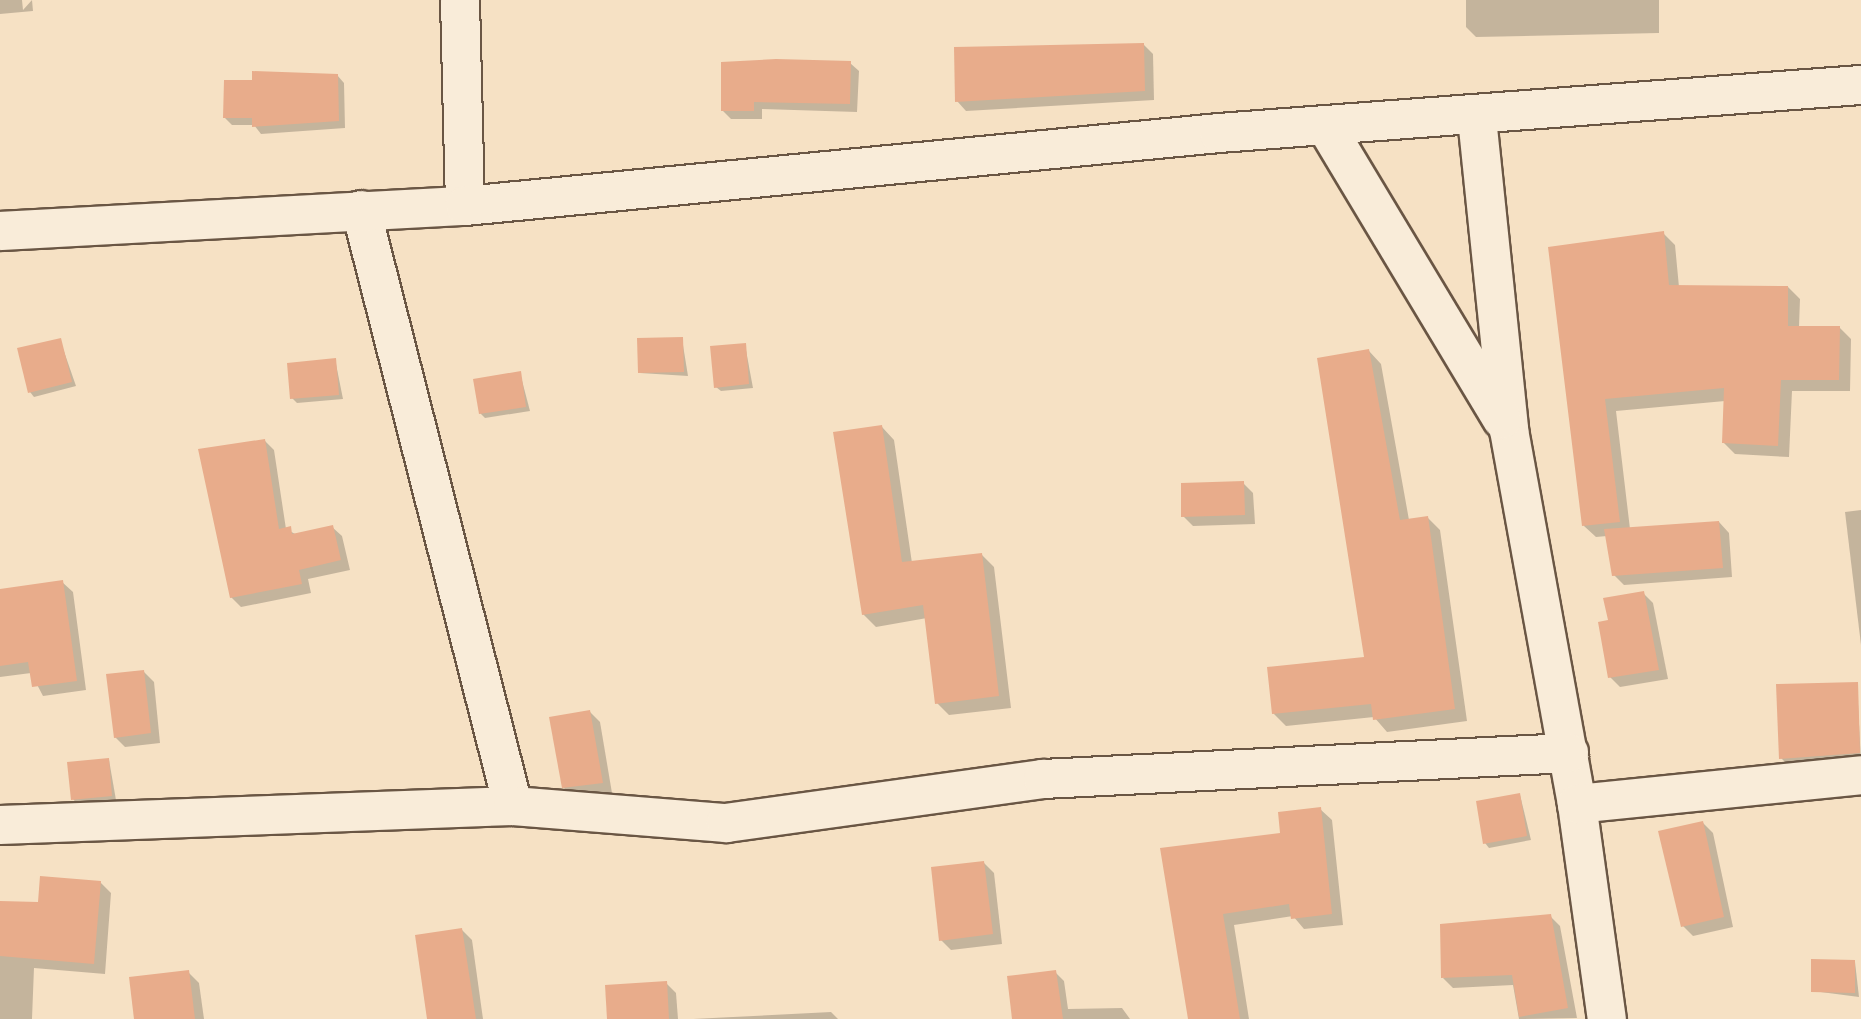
<!DOCTYPE html>
<html>
<head>
<meta charset="utf-8">
<style>
  body { margin:0 }
  #map { position:relative; width:1861px; height:1019px; overflow:hidden; background:#f6e1c4; font-family:"IM FELL DW Pica",serif }
  div>[style] { position:absolute }
  .shadow>* { inset:0; background:#0003 }
  .building>* { inset:0; background:#e8ac8b }
  .roads { filter:drop-shadow(2px 0 #6a5644) drop-shadow(-2px 0 #6a5644) drop-shadow(0 2px #6a5644) drop-shadow(0 -2px #6a5644) }
  .minor>* { height:38px; margin:-19px; padding:0 19px; transform-origin:19px; border-radius:19px; background:#f9ecd9 }
  span { translate:-50% -50%; white-space:nowrap; text-align:center; line-height:1.15; -webkit-text-stroke:5px #f9ecd9; paint-order:stroke }
</style>
</head>
<body>
<div id="map">
  <div class="shadow">
    <i style="clip-path:polygon(0 0,22px 0,23px 10px,32px 0,33px 11px,0 14px)"></i>
    <i style="clip-path:polygon(1466px 0,1659px 0,1659px 33px,1476px 37px,1466px 27px)"></i>
    <i style="clip-path:polygon(1144px 45px,1153px 54px,1154px 100px,966px 111px,957px 101px)"></i>
    <i style="clip-path:polygon(850px 63px,859px 71px,857px 112px,762px 109px,762px 119px,731px 119px,723px 111px)"></i>
    <i style="clip-path:polygon(337px 75px,344px 83px,345px 128px,261px 134px,254px 125px,232px 125px,225px 118px)"></i>
    <i style="clip-path:polygon(1663px 233px,1675px 245px,1679px 287px,1788px 287px,1800px 299px,1799px 327px,1839px 327px,1851px 339px,1850px 391px,1792px 391px,1789px 457px,1735px 454px,1723px 442px,1725px 401px,1616px 411px,1630px 529px,1719px 522px,1729px 533px,1732px 577px,1624px 585px,1614px 575px,1607px 536px,1596px 537px,1584px 526px,1550px 249px)"></i>
    <i style="clip-path:polygon(682px 339px,688px 376px,640px 373px)"></i>
    <i style="clip-path:polygon(60px 340px,76px 386px,34px 397px,30px 392px)"></i>
    <i style="clip-path:polygon(745px 345px,753px 388px,721px 391px,716px 387px)"></i>
    <i style="clip-path:polygon(1369px 351px,1381px 364px,1409px 520px,1427px 517px,1440px 530px,1467px 721px,1387px 732px,1374px 717px,1286px 726px,1273px 713px,1366px 659px)"></i>
    <i style="clip-path:polygon(335px 359px,343px 399px,297px 403px,292px 398px)"></i>
    <i style="clip-path:polygon(520px 373px,530px 411px,485px 418px,480px 413px)"></i>
    <i style="clip-path:polygon(882px 427px,894px 440px,912px 563px,981px 554px,994px 567px,1011px 708px,949px 715px,937px 703px,927px 618px,876px 627px,863px 614px)"></i>
    <i style="clip-path:polygon(265px 441px,274px 450px,286px 529px,297px 535px,332px 527px,342px 536px,350px 570px,308px 579px,311px 593px,241px 607px,231px 597px)"></i>
    <i style="clip-path:polygon(1243px 483px,1253px 493px,1255px 524px,1193px 526px,1183px 516px)"></i>
    <i style="clip-path:polygon(1861px 510px,1861px 645px,1845px 512px)"></i>
    <i style="clip-path:polygon(62px 582px,73px 592px,86px 690px,43px 696px,31px 673px,0 677px,0 591px)"></i>
    <i style="clip-path:polygon(1643px 593px,1653px 603px,1668px 679px,1620px 687px,1610px 677px)"></i>
    <i style="clip-path:polygon(144px 672px,154px 682px,160px 743px,125px 747px,115px 737px)"></i>
    <i style="clip-path:polygon(1857px 684px,1861px 763px,1791px 768px,1781px 758px)"></i>
    <i style="clip-path:polygon(590px 712px,600px 722px,612px 793px,573px 797px,563px 787px)"></i>
    <i style="clip-path:polygon(109px 760px,116px 800px,77px 804px,73px 799px)"></i>
    <i style="clip-path:polygon(1520px 795px,1531px 840px,1489px 848px,1485px 843px)"></i>
    <i style="clip-path:polygon(1320px 809px,1332px 820px,1343px 925px,1304px 929px,1293px 916px,1234px 925px,1249px 1019px,1191px 1019px,1162px 850px,1282px 835px)"></i>
    <i style="clip-path:polygon(1703px 823px,1713px 833px,1733px 927px,1693px 936px,1683px 926px)"></i>
    <i style="clip-path:polygon(984px 863px,994px 873px,1002px 944px,951px 950px,941px 940px)"></i>
    <i style="clip-path:polygon(100px 882px,111px 893px,105px 974px,34px 968px,32px 1019px,0 1019px,0 903px,39px 904px)"></i>
    <i style="clip-path:polygon(1550px 916px,1560px 926px,1577px 1018px,1519px 1019px,1513px 985px,1453px 988px,1443px 978px)"></i>
    <i style="clip-path:polygon(462px 930px,472px 940px,483px 1019px,429px 1019px)"></i>
    <i style="clip-path:polygon(1855px 962px,1859px 997px,1813px 991px)"></i>
    <i style="clip-path:polygon(188px 972px,199px 983px,204px 1019px,135px 1019px)"></i>
    <i style="clip-path:polygon(1055px 972px,1064px 981px,1068px 1009px,1122px 1008px,1130px 1019px,1014px 1019px)"></i>
    <i style="clip-path:polygon(666px 983px,676px 993px,678px 1019px,608px 1019px)"></i>
    <i style="clip-path:polygon(831px 1012px,838px 1019px,693px 1019px)"></i>
  </div>
  <div class="building">
    <i style="clip-path:polygon(1144px 43px,1145px 91px,955px 102px,954px 47px)"></i>
    <i style="clip-path:polygon(776px 59px,851px 61px,850px 104px,754px 102px,754px 111px,721px 111px,721px 62px)"></i>
    <i style="clip-path:polygon(252px 71px,338px 74px,339px 121px,252px 127px,252px 118px,223px 118px,224px 80px,252px 80px)"></i>
    <i style="clip-path:polygon(1664px 231px,1669px 285px,1788px 286px,1788px 326px,1840px 326px,1839px 380px,1781px 380px,1778px 446px,1722px 443px,1724px 388px,1605px 399px,1620px 522px,1582px 526px,1548px 247px)"></i>
    <i style="clip-path:polygon(683px 337px,684px 372px,638px 373px,637px 338px)"></i>
    <i style="clip-path:polygon(61px 338px,72px 382px,28px 393px,17px 348px)"></i>
    <i style="clip-path:polygon(746px 343px,749px 384px,714px 388px,710px 346px)"></i>
    <i style="clip-path:polygon(1369px 349px,1400px 520px,1428px 516px,1455px 709px,1373px 720px,1371px 704px,1272px 714px,1267px 667px,1364px 657px,1317px 358px)"></i>
    <i style="clip-path:polygon(336px 358px,339px 395px,290px 399px,287px 363px)"></i>
    <i style="clip-path:polygon(521px 371px,526px 407px,479px 414px,473px 379px)"></i>
    <i style="clip-path:polygon(882px 425px,902px 562px,982px 553px,999px 696px,935px 704px,923px 605px,862px 615px,833px 432px)"></i>
    <i style="clip-path:polygon(265px 439px,279px 529px,291px 526px,292px 534px,333px 525px,341px 560px,299px 570px,302px 584px,230px 598px,198px 449px)"></i>
    <i style="clip-path:polygon(1244px 481px,1245px 515px,1181px 517px,1181px 483px)"></i>
    <i style="clip-path:polygon(1719px 521px,1723px 568px,1612px 576px,1604px 529px)"></i>
    <i style="clip-path:polygon(63px 580px,77px 681px,32px 687px,28px 662px,0 666px,0 589px)"></i>
    <i style="clip-path:polygon(1644px 591px,1659px 670px,1608px 678px,1598px 622px,1608px 620px,1603px 598px)"></i>
    <i style="clip-path:polygon(144px 670px,151px 733px,114px 738px,106px 674px)"></i>
    <i style="clip-path:polygon(1858px 682px,1860px 753px,1779px 759px,1776px 684px)"></i>
    <i style="clip-path:polygon(590px 710px,603px 783px,562px 788px,549px 717px)"></i>
    <i style="clip-path:polygon(109px 758px,112px 796px,71px 800px,67px 762px)"></i>
    <i style="clip-path:polygon(1520px 793px,1527px 836px,1483px 844px,1476px 801px)"></i>
    <i style="clip-path:polygon(1321px 807px,1332px 914px,1291px 919px,1289px 904px,1223px 914px,1240px 1019px,1188px 1019px,1160px 848px,1280px 833px,1278px 812px)"></i>
    <i style="clip-path:polygon(1703px 821px,1724px 917px,1681px 927px,1658px 831px)"></i>
    <i style="clip-path:polygon(984px 861px,993px 934px,939px 941px,931px 867px)"></i>
    <i style="clip-path:polygon(40px 876px,101px 881px,94px 964px,0 956px,0 901px,38px 902px)"></i>
    <i style="clip-path:polygon(1551px 914px,1568px 1008px,1519px 1017px,1512px 975px,1441px 978px,1440px 924px)"></i>
    <i style="clip-path:polygon(462px 928px,476px 1019px,427px 1019px,415px 935px)"></i>
    <i style="clip-path:polygon(1811px 959px,1855px 960px,1855px 993px,1811px 992px)"></i>
    <i style="clip-path:polygon(189px 970px,195px 1019px,134px 1019px,129px 977px)"></i>
    <i style="clip-path:polygon(1056px 970px,1063px 1019px,1012px 1019px,1007px 976px)"></i>
    <i style="clip-path:polygon(667px 981px,669px 1019px,607px 1019px,605px 985px)"></i>
  </div>
  <div class="roads">
    <div class="minor">
      <i style="left:460px;top:0;width:206px;rotate:88.6deg"></i>
      <i style="left:1477px;top:118px;width:314px;rotate:84.1deg"></i>
      <i style="left:1509px;top:430px;width:380px;rotate:79.7deg"></i>
      <i style="left:1577px;top:804px;width:217px;rotate:82.1deg"></i>
      <i style="left:1327px;top:128px;width:340px;rotate:59deg"></i>
      <i style="left:361px;top:210px;width:615px;rotate:75.69deg"></i>
      <i style="left:0;top:231px;width:466px;rotate:-3.1deg"></i>
      <i style="left:465px;top:206px;width:758px;rotate:-5.53deg"></i>
      <i style="left:1219px;top:133px;width:644px;rotate:-4.28deg"></i>
      <i style="left:1577px;top:804px;width:285px;rotate:-5.8deg"></i>
      <i style="left:0;top:825px;width:513px;rotate:-2.12deg"></i>
      <i style="left:513px;top:806px;width:214px;rotate:4.6deg"></i>
      <i style="left:726px;top:823px;width:320px;rotate:-7.9deg"></i>
      <i style="left:1043px;top:779px;width:527px;rotate:-2.83deg"></i>
    </div>
  </div>
</div>
</body>
</html>
